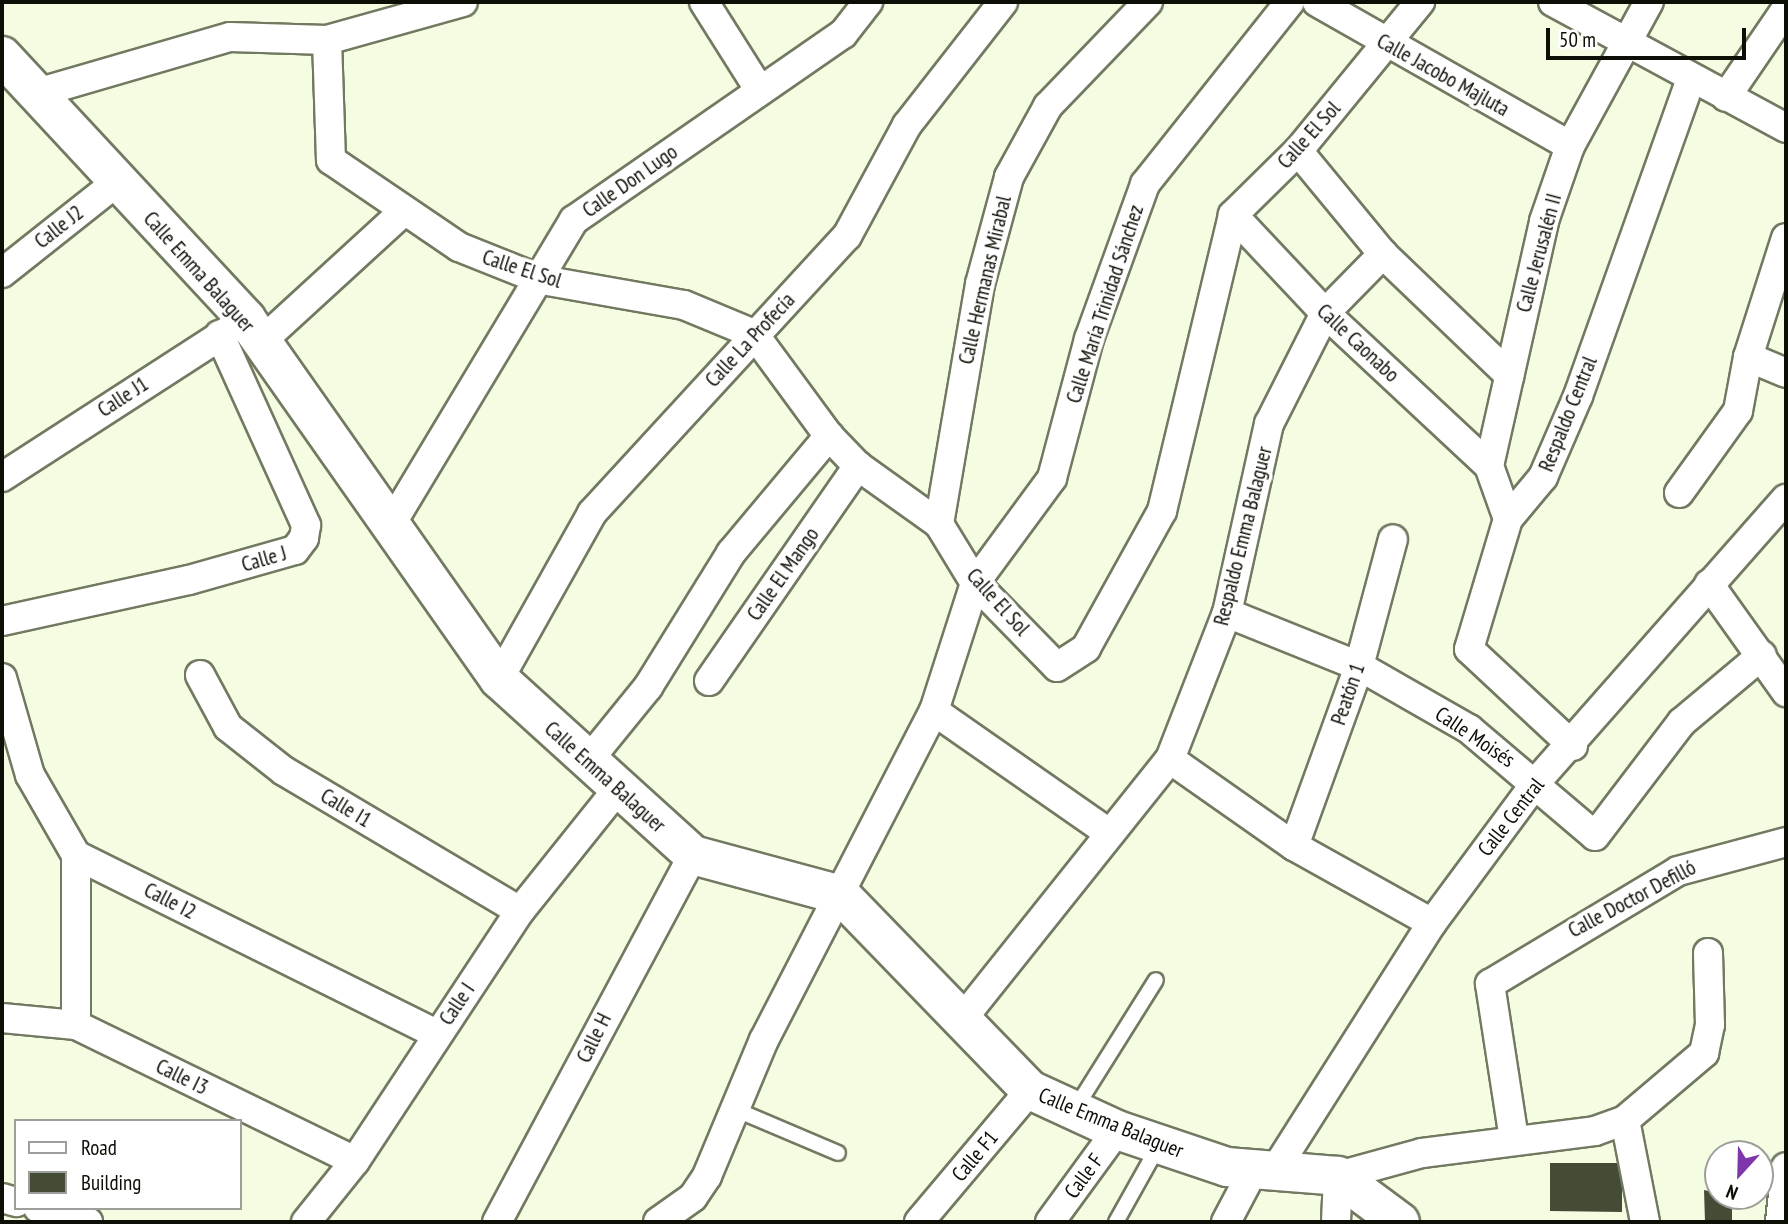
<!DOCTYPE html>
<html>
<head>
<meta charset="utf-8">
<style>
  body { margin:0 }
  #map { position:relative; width:1788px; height:1224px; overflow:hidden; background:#f4fce2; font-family:"PT Sans Narrow",sans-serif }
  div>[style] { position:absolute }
  .building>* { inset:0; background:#454c36 }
  .roads { filter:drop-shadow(2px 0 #727961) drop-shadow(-2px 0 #727961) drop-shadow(0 2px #727961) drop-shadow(0 -2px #727961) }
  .lane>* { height:14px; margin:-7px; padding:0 7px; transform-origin:7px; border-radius:7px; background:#fff }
  .street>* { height:28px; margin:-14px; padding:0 14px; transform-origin:14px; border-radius:14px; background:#fff }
  .secondary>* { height:38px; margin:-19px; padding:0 19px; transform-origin:19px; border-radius:19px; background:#fff }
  span { translate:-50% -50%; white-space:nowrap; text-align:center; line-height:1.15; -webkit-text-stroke:7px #fff; paint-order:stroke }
  .street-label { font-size:21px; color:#0c0f06 }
  .frame { position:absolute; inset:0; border:4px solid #0c0f06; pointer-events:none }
  .legend { position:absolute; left:14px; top:1119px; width:228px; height:91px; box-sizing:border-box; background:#fff; border:2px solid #9e9f9b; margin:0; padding:9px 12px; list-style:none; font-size:21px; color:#0c0f06 }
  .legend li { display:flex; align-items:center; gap:14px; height:35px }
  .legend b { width:35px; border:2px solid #9e9f9b }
  .north { position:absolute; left:1704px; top:1140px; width:70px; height:70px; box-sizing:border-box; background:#fff; border:2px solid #9e9f9b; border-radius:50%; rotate:202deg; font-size:19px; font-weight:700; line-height:28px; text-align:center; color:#0c0f06 }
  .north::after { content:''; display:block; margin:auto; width:24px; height:32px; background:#7e37aa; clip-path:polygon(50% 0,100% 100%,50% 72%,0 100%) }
  .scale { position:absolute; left:1546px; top:28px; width:200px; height:32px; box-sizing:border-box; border:4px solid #0c0f06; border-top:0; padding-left:9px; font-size:21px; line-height:24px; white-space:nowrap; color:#0c0f06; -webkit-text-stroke:5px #fff; paint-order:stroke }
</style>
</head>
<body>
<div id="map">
  <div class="building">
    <i style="clip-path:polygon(1550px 1163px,1622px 1163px,1622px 1212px,1550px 1211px)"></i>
    <i style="clip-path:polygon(1704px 1190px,1732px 1196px,1732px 1222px,1705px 1222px)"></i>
    <i style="clip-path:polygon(1733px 1196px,1750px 1196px,1750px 1204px,1734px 1205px)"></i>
  </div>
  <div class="roads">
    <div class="lane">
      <i style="left:732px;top:1108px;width:115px;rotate:23deg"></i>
      <i style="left:1075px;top:1109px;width:152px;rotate:-57.9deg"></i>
      <i style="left:1116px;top:1222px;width:86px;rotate:-60.8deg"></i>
    </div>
    <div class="street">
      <i style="left:704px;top:2px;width:103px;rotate:57.7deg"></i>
      <i style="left:1317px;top:2px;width:291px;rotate:29.6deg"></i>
      <i style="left:1553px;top:2px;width:265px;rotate:28.4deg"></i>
      <i style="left:327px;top:40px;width:120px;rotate:88.1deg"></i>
      <i style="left:331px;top:160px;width:155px;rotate:34.2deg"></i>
      <i style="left:459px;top:247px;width:89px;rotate:21.7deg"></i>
      <i style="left:542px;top:280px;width:144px;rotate:10deg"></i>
      <i style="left:684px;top:305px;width:76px;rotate:22.5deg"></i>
      <i style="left:754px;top:334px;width:127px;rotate:53.7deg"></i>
      <i style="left:829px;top:436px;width:42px;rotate:46deg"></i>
      <i style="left:858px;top:466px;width:100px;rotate:35.6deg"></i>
      <i style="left:939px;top:524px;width:69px;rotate:58.6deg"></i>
      <i style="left:975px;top:583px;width:117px;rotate:45.7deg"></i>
      <i style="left:1057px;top:667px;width:35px;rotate:-33deg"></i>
      <i style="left:1086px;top:648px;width:157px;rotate:-61deg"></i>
      <i style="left:1162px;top:511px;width:304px;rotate:-76.5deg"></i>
      <i style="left:1233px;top:215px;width:91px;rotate:-44.6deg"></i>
      <i style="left:1298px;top:151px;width:193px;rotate:-50.7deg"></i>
      <i style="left:37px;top:93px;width:201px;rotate:-16.2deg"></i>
      <i style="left:230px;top:37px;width:97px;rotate:1.8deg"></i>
      <i style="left:327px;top:40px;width:141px;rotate:-15.6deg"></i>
      <i style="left:1726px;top:97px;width:107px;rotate:-55.7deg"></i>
      <i style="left:1298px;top:151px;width:134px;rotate:50.5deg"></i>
      <i style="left:1383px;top:254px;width:175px;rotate:43.8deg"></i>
      <i style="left:1233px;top:215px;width:134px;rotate:46.8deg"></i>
      <i style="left:1325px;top:313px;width:224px;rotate:43deg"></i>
      <i style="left:1786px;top:238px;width:125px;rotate:107.7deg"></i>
      <i style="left:1748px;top:357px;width:41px;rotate:22.8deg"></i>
      <i style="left:2px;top:273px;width:147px;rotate:-38.4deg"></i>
      <i style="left:261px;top:342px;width:191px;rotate:-42.5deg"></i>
      <i style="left:2px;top:477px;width:278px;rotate:-32.9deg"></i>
      <i style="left:1679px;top:493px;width:101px;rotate:-54.3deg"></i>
      <i style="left:1738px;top:411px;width:55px;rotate:-79.5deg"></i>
      <i style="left:1508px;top:519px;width:56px;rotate:-109.7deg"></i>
      <i style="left:1489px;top:466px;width:251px;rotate:-77.3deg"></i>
      <i style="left:1544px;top:221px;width:79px;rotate:-70.9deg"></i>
      <i style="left:1570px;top:146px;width:164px;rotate:-61.3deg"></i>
      <i style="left:939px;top:524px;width:243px;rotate:-80.3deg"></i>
      <i style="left:980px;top:284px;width:111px;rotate:-74.8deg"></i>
      <i style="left:1009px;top:177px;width:81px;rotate:-61.2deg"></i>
      <i style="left:1048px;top:106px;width:144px;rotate:-46.1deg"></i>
      <i style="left:390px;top:526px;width:357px;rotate:-59deg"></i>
      <i style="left:574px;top:220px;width:327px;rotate:-34.7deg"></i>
      <i style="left:843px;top:34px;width:41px;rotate:-52deg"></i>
      <i style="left:1709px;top:584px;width:133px;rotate:54.5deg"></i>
      <i style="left:1227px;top:613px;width:142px;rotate:21.9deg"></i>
      <i style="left:1359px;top:666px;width:127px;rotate:29.8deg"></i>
      <i style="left:1469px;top:729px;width:165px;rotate:40.3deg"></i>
      <i style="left:1595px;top:836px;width:143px;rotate:-52.7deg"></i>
      <i style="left:1682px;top:722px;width:104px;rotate:-39.9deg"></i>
      <i style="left:2px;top:621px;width:191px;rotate:-12.4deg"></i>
      <i style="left:189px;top:580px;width:110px;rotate:-15.8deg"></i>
      <i style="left:295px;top:550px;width:15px;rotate:-53deg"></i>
      <i style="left:304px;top:538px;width:13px;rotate:-81deg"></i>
      <i style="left:306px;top:525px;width:209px;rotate:-114.4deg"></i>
      <i style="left:200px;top:675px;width:59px;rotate:61.7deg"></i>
      <i style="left:228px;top:727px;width:71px;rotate:38.2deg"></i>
      <i style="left:284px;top:771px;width:274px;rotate:30.7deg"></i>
      <i style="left:2px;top:678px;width:101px;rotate:73.9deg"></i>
      <i style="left:30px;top:775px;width:92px;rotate:60.1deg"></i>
      <i style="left:76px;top:855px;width:402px;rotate:26.4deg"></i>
      <i style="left:499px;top:679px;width:190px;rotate:-60.7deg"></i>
      <i style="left:592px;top:513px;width:377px;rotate:-47.4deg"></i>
      <i style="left:847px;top:236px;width:126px;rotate:-61.6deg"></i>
      <i style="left:907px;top:125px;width:156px;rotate:-52deg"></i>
      <i style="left:709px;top:681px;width:262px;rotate:-55.3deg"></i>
      <i style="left:934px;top:711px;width:213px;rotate:34.9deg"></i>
      <i style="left:1573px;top:746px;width:142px;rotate:-137deg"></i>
      <i style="left:1469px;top:649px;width:136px;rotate:-73.3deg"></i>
      <i style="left:1508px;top:519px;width:55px;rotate:-50.2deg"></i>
      <i style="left:1543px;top:477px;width:88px;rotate:-66.6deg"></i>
      <i style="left:1578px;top:396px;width:337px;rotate:-70.4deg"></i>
      <i style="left:1170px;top:759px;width:151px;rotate:35.1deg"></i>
      <i style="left:1294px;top:846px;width:158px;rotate:29.2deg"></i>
      <i style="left:587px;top:762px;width:97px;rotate:-50.9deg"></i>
      <i style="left:648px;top:687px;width:158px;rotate:-58.2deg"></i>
      <i style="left:731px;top:553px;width:153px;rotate:-50.1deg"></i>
      <i style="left:1294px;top:846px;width:191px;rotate:-70.1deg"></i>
      <i style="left:1359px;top:666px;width:131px;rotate:-75deg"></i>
      <i style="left:76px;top:855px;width:170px;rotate:90deg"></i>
      <i style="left:2px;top:1018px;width:74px;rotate:5.4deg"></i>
      <i style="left:76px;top:1025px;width:310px;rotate:26deg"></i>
      <i style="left:959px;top:1023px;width:338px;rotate:-51.4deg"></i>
      <i style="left:1170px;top:759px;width:157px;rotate:-68.7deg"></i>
      <i style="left:1227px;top:613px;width:194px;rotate:-77.5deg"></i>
      <i style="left:1269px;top:424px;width:124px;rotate:-63.2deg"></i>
      <i style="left:1325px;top:313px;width:83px;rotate:-45.5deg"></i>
      <i style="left:1625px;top:1120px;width:104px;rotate:-40.3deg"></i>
      <i style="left:1704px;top:1053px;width:29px;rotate:-78deg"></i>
      <i style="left:1710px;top:1025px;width:72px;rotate:-91.6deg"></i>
      <i style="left:1625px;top:1120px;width:104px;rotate:78.9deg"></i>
      <i style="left:1514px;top:1139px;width:157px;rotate:-98.8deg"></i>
      <i style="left:1490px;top:984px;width:219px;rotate:-31deg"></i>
      <i style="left:1678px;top:871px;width:112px;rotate:-15deg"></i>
      <i style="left:1277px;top:1167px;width:289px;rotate:-57.6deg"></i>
      <i style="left:1432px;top:923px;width:177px;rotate:-53.5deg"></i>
      <i style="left:1537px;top:781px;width:376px;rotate:-48.6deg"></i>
      <i style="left:2px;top:1198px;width:15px;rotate:16deg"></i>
      <i style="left:38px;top:1208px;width:52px;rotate:15.6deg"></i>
      <i style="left:306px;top:1222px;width:78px;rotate:-51.2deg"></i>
      <i style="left:355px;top:1161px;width:300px;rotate:-56.6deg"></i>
      <i style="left:520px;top:911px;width:154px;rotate:-51.3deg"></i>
      <i style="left:497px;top:1222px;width:416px;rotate:-61.9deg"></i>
      <i style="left:658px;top:1222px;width:43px;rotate:-35.5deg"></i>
      <i style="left:693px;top:1197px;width:25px;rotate:-56deg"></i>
      <i style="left:707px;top:1176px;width:147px;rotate:-67.3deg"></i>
      <i style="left:764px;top:1040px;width:370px;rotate:-62.7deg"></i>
      <i style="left:934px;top:711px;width:134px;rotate:-72.2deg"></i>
      <i style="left:975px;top:583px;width:130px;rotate:-53.7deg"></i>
      <i style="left:1052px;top:478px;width:144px;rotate:-75.1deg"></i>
      <i style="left:1089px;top:339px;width:165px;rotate:-70.1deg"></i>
      <i style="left:1145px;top:184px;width:233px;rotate:-51.5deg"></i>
      <i style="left:919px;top:1222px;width:172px;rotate:-49.9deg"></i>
      <i style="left:1050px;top:1222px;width:114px;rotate:-53.9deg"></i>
      <i style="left:1226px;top:1222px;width:62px;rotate:-62.2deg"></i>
      <i style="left:1336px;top:1222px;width:46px;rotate:-87.5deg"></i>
      <i style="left:1338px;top:1176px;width:87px;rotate:-15.3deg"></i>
      <i style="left:1422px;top:1153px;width:174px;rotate:-7.2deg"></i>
      <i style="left:1595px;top:1131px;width:32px;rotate:-20deg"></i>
      <i style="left:1780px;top:1222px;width:55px;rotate:-83.8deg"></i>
    </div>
    <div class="secondary">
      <i style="left:2px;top:56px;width:359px;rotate:47.1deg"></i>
      <i style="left:246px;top:319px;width:440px;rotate:54.9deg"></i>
      <i style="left:499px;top:679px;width:262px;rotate:42.2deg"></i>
      <i style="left:693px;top:855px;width:153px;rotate:15.1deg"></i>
      <i style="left:841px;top:895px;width:272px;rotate:45.9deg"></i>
      <i style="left:1030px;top:1090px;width:96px;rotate:24.7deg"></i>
      <i style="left:1117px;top:1130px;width:116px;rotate:18.6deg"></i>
      <i style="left:1227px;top:1167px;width:111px;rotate:4.6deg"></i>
      <i style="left:1338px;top:1176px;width:77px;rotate:36.6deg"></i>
    </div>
  </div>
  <div class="street-label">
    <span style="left:1443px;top:75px;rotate:29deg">Calle Jacobo Majluta</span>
    <span style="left:1309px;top:135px;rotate:-48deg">Calle El Sol</span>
    <span style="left:630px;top:181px;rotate:-35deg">Calle Don Lugo</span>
    <span style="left:59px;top:227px;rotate:-38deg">Calle J2</span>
    <span style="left:1539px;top:253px;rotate:-75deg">Calle Jerusalén II</span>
    <span style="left:522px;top:269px;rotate:18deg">Calle El Sol</span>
    <span style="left:199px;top:272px;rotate:48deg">Calle Emma Balaguer</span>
    <span style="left:985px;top:280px;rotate:-77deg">Calle Hermanas Mirabal</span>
    <span style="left:1105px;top:304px;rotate:-72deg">Calle María Trinidad Sánchez</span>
    <span style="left:750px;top:340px;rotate:-47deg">Calle La Profecía</span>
    <span style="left:1358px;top:343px;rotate:43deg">Calle Caonabo</span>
    <span style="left:123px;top:397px;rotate:-33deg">Calle J1</span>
    <span style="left:1568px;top:414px;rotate:-68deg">Respaldo Central</span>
    <span style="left:1243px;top:536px;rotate:-76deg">Respaldo Emma Balaguer</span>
    <span style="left:264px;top:559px;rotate:-16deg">Calle J</span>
    <span style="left:783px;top:574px;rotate:-55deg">Calle El Mango</span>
    <span style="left:998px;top:602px;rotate:48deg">Calle El Sol</span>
    <span style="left:1348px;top:694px;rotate:-71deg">Peatón 1</span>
    <span style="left:1475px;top:737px;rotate:34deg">Calle Moisés</span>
    <span style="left:605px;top:777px;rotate:42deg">Calle Emma Balaguer</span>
    <span style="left:346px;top:808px;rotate:31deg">Calle I1</span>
    <span style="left:1511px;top:817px;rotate:-52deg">Calle Central</span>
    <span style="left:1632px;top:899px;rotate:-28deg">Calle Doctor Defilló</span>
    <span style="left:170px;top:901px;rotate:27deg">Calle I2</span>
    <span style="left:457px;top:1004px;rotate:-56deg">Calle I</span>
    <span style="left:594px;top:1038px;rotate:-64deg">Calle H</span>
    <span style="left:182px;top:1077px;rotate:26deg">Calle I3</span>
    <span style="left:1111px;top:1123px;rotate:22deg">Calle Emma Balaguer</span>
    <span style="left:975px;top:1156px;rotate:-50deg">Calle F1</span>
    <span style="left:1084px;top:1176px;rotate:-54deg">Calle F</span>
  </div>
  <div class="frame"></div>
  <ul class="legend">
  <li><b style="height:9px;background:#fff"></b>Road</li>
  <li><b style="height:19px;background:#454c36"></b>Building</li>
  </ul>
  <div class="north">N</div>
  <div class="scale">50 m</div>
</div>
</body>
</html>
